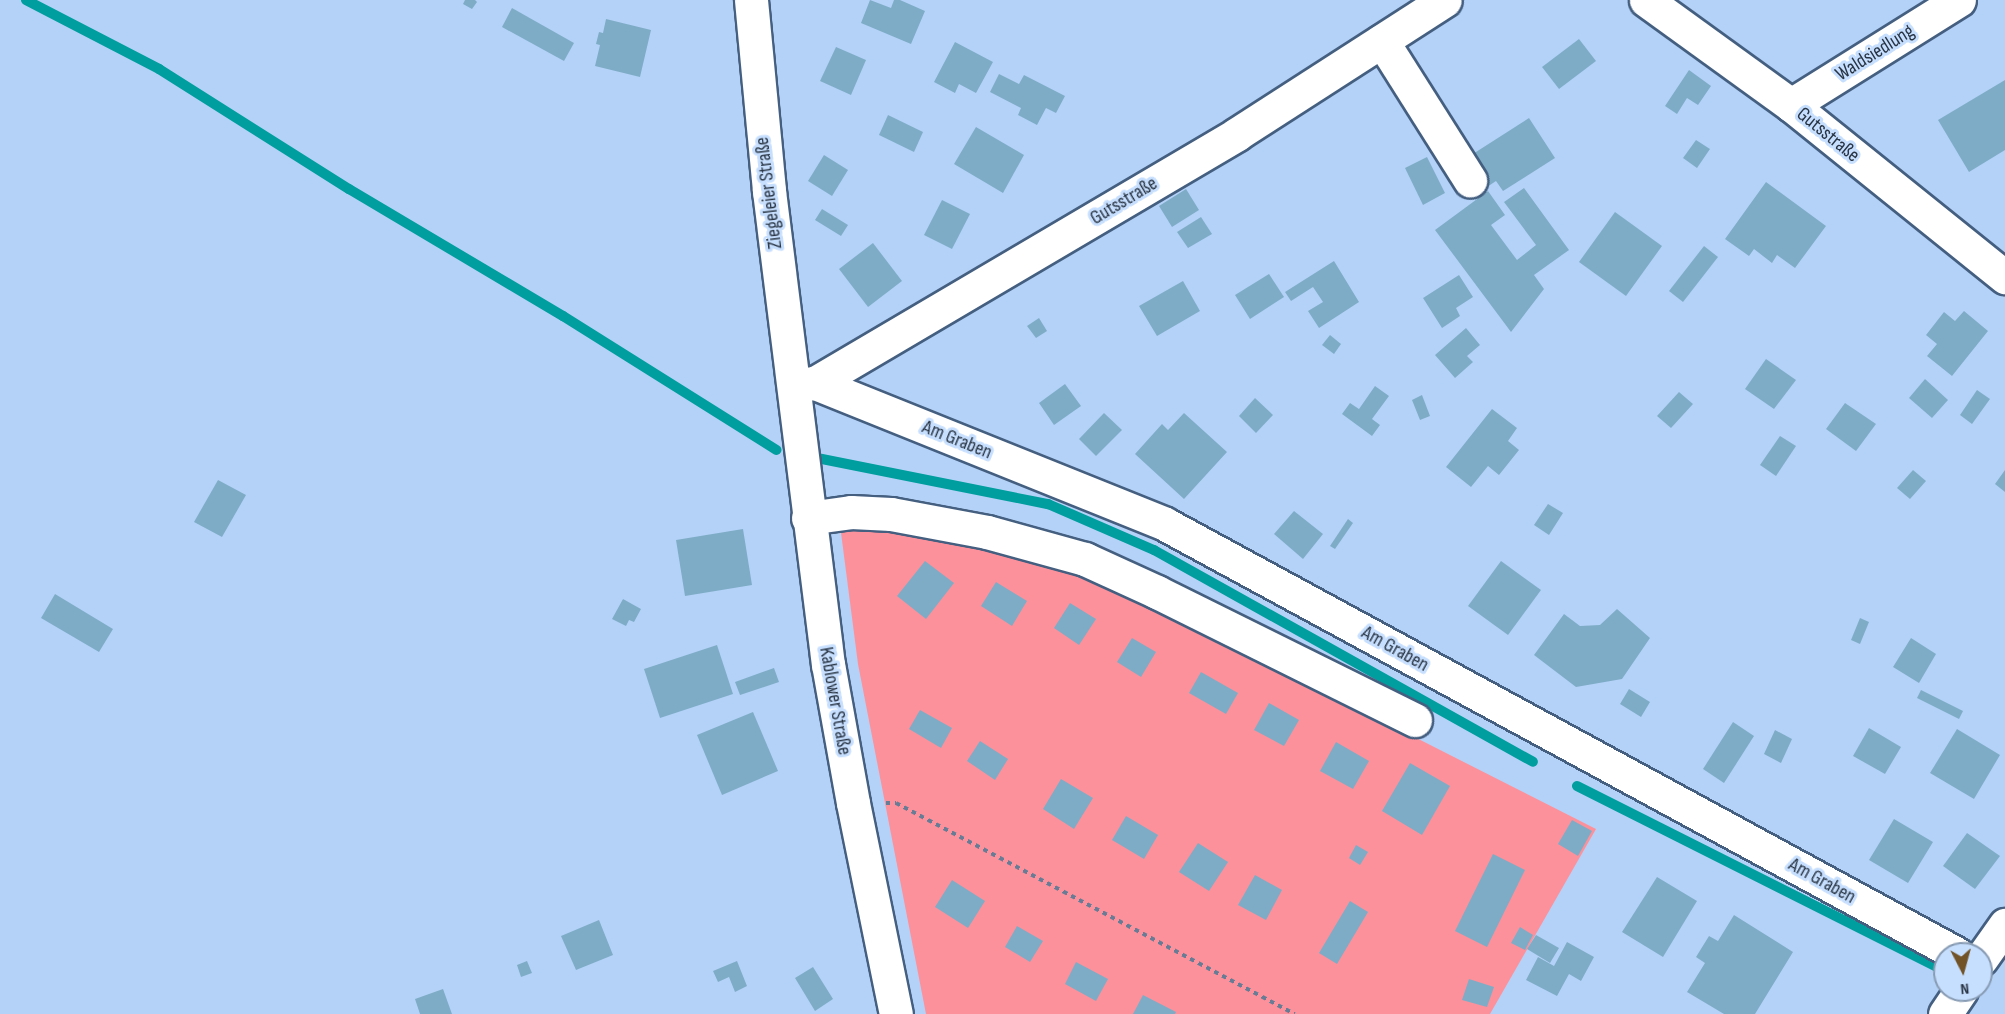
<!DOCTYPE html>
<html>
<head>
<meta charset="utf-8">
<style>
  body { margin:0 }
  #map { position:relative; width:2005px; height:1014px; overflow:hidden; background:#b4d2f8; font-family:"Sofia Sans Condensed",sans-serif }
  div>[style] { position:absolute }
  .green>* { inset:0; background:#fc919b }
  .stream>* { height:10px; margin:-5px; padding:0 5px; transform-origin:5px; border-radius:5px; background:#009e9e }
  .building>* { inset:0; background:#7eacc6 }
  .path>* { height:4px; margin-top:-2px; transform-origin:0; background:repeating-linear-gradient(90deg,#687c95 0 4.5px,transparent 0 9px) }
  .roads { filter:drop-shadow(2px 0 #445f80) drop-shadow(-2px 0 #445f80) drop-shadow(0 2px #445f80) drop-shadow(0 -2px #445f80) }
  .minor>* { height:33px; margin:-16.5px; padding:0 16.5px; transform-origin:16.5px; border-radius:16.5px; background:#fff }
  span { translate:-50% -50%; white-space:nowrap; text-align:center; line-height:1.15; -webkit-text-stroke:6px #c7dffe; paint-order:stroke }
  .street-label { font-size:20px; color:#283443 }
  .north { position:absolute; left:1933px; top:942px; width:60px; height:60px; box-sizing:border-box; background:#c7dffe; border:2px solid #879bb3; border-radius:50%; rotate:174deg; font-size:16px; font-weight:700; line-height:24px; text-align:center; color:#283443 }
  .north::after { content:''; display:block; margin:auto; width:21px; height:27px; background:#715327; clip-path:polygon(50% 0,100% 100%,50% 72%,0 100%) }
</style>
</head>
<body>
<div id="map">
  <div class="green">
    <i style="clip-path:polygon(880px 522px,1079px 572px,1150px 603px,1596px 829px,1490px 1014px,926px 1014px,858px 664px,840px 525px)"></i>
  </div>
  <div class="stream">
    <i style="left:26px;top:0;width:150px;rotate:27.4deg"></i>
    <i style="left:159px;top:69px;width:225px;rotate:32.3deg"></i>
    <i style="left:349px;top:189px;width:249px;rotate:30.7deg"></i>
    <i style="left:563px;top:316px;width:252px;rotate:32.1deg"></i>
    <i style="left:817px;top:458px;width:236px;rotate:11.3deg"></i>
    <i style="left:1048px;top:504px;width:116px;rotate:23.5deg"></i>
    <i style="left:1154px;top:550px;width:434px;rotate:29.2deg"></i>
    <i style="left:1577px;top:786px;width:407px;rotate:26.7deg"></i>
  </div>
  <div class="building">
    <i style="clip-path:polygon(465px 0,475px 0,477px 2px,472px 9px,463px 4px)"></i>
    <i style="clip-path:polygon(870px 0,891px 8px,894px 0,900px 0,925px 11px,911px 44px,861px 23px)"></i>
    <i style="clip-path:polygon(512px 8px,574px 43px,564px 61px,502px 27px)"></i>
    <i style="clip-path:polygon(606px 19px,651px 30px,640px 77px,595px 66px,600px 45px,596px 44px,599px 32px,603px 33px)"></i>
    <i style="clip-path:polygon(1579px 39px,1596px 61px,1559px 89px,1542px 67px)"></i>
    <i style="clip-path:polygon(955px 42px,993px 62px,976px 93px,959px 84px,955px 93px,934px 82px)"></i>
    <i style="clip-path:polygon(836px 47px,866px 60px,851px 95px,820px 81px)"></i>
    <i style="clip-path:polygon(1689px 70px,1711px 86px,1698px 105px,1687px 98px,1677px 114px,1665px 106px)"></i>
    <i style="clip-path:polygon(999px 74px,1019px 84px,1024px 75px,1065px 96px,1056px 113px,1046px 108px,1037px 125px,1018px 115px,1021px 108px,990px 92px)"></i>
    <i style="clip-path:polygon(2005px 80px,2005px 150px,1969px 172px,1938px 120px)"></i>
    <i style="clip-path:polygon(888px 115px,923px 132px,914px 152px,879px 135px)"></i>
    <i style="clip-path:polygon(1529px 118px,1555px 158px,1503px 191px,1496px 181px,1484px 189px,1465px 159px)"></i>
    <i style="clip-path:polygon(976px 127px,1024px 155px,1003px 193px,954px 164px)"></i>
    <i style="clip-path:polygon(1696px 140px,1710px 149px,1697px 168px,1683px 158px)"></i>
    <i style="clip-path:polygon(824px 155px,848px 170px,832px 196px,808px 181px)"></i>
    <i style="clip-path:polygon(1427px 157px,1445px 193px,1423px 205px,1405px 168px)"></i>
    <i style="clip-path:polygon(1766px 182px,1826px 226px,1795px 268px,1777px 255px,1772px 263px,1754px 249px,1749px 256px,1725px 239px)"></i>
    <i style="clip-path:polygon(1524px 188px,1569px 250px,1534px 275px,1544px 289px,1511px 332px,1435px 230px,1488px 191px,1505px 215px,1491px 225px,1517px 260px,1536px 245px,1504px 202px)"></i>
    <i style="clip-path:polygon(1186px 189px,1199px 210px,1172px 227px,1159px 206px)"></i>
    <i style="clip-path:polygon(942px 200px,970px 214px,952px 249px,924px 235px)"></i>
    <i style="clip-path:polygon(822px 209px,848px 225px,841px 236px,815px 220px)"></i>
    <i style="clip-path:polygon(1615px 212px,1662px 246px,1626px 296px,1579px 262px)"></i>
    <i style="clip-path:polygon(1201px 217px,1212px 234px,1188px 248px,1177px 232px)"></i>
    <i style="clip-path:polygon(873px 243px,902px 281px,868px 307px,839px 269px)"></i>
    <i style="clip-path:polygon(1704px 246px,1718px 257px,1683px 302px,1669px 291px)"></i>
    <i style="clip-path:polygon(1334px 261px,1359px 302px,1319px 328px,1308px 311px,1323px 302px,1313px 287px,1291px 301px,1285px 292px)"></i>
    <i style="clip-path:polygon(1269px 274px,1284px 297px,1250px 319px,1235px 295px)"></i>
    <i style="clip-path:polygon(1459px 275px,1473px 297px,1456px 308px,1460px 316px,1442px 328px,1423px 298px)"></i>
    <i style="clip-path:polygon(1183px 281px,1200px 311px,1157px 336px,1139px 306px)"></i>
    <i style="clip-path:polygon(1964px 311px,1988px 331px,1952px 376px,1927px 356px,1937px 344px,1926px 335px,1944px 312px,1955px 321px)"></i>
    <i style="clip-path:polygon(1039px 318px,1047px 331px,1036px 338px,1027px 326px)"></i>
    <i style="clip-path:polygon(1466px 328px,1480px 345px,1467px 356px,1473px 362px,1455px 378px,1435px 355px)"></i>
    <i style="clip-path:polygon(1330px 335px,1341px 344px,1334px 354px,1322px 345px)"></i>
    <i style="clip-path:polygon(1766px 359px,1796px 380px,1774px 409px,1745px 389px)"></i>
    <i style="clip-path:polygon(1925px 379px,1948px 400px,1932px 418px,1909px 398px)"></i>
    <i style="clip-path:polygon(1065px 384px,1081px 406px,1054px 425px,1039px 403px)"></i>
    <i style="clip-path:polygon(1375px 386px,1389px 396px,1372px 419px,1380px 425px,1372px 436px,1342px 414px,1350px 403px,1359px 409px)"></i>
    <i style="clip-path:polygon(1977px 390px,1990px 399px,1972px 424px,1960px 415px)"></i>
    <i style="clip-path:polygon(1679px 392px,1693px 404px,1671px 428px,1657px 416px)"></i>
    <i style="clip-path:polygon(1422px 395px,1430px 416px,1420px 420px,1412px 400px)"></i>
    <i style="clip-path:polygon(1255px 398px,1273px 415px,1256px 433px,1239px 416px)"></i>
    <i style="clip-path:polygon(1845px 403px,1876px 424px,1856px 451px,1826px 429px)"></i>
    <i style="clip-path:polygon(1492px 409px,1517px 428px,1508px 441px,1519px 450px,1499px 475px,1488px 466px,1471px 487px,1446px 467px)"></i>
    <i style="clip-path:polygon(1104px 413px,1122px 430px,1096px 456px,1079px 439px)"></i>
    <i style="clip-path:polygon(1184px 413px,1227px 452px,1184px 499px,1135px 454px,1162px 424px,1168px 430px)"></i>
    <i style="clip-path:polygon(1780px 436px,1796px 446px,1776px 476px,1760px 465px)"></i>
    <i style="clip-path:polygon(1913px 470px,1926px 481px,1910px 499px,1897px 488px)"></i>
    <i style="clip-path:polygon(2005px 470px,2005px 492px,1995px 484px)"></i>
    <i style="clip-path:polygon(218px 480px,246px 495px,222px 537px,194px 522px)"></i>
    <i style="clip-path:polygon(1548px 504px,1563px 513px,1549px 535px,1534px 525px)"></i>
    <i style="clip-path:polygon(1294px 511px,1323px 534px,1303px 559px,1274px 534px)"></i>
    <i style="clip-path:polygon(1348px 519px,1353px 523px,1335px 549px,1330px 546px)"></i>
    <i style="clip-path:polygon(743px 529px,752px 585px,685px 596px,676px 540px)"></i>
    <i style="clip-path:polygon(925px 561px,954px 583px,926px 619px,897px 596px)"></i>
    <i style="clip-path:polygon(1501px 561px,1541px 590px,1508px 635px,1468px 606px)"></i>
    <i style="clip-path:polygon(996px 582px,1027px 601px,1012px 626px,981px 606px)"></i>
    <i style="clip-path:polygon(55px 594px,113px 629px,99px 652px,41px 618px)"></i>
    <i style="clip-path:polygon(623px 599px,641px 609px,634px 622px,629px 620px,626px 626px,612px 619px)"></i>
    <i style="clip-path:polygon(1070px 603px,1096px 619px,1079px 645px,1054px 628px)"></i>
    <i style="clip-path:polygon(1617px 609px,1650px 638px,1622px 679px,1576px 687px,1534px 655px,1564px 614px,1580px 626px,1600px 625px)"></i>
    <i style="clip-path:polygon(1860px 618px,1869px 622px,1860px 644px,1851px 640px)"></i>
    <i style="clip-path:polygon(1132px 638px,1156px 652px,1141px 677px,1117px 662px)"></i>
    <i style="clip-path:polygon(1911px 638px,1936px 654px,1919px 683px,1893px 667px)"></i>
    <i style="clip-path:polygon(717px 645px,733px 694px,660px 718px,644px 669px)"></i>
    <i style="clip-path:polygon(774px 668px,779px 682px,740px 695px,735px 682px)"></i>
    <i style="clip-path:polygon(1201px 672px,1238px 693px,1226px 714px,1189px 693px)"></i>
    <i style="clip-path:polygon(1629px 689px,1650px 702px,1641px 717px,1620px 704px)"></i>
    <i style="clip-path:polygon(1921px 690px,1963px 711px,1959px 719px,1917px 698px)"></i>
    <i style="clip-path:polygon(1269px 703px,1299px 720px,1284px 746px,1254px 730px)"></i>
    <i style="clip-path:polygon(920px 710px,952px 728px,941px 748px,909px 729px)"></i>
    <i style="clip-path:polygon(753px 712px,778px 771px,722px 795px,697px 735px)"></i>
    <i style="clip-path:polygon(1733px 722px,1754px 736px,1724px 783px,1703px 769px)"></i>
    <i style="clip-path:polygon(1869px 728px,1901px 747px,1885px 774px,1853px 756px)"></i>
    <i style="clip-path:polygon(1957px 729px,2000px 755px,1974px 799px,1930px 773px)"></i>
    <i style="clip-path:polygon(1775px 730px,1792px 739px,1781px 763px,1764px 754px)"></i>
    <i style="clip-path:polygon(980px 741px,1008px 759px,995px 780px,967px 761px)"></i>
    <i style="clip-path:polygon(1336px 742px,1369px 761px,1353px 789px,1320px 771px)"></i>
    <i style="clip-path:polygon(1410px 763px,1450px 786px,1422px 835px,1382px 811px)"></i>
    <i style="clip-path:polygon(1061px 779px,1093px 798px,1074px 829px,1043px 809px)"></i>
    <i style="clip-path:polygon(1126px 816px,1158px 835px,1144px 859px,1112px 840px)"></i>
    <i style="clip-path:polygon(1894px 819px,1933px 842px,1908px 883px,1869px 860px)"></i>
    <i style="clip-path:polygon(1572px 820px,1592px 831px,1578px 856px,1558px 844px)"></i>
    <i style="clip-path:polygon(1967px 833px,2000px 856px,1975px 889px,1943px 866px)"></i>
    <i style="clip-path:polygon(1198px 843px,1228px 862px,1209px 891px,1179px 872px)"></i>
    <i style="clip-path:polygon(1356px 845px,1368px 852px,1360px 865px,1349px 858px)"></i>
    <i style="clip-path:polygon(1493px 854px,1525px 870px,1487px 947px,1455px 931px)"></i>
    <i style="clip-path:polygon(1255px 875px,1282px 890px,1266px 920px,1238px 905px)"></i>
    <i style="clip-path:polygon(1657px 877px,1697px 901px,1663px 957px,1622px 932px)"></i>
    <i style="clip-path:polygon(952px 880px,985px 901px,968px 928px,935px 907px)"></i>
    <i style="clip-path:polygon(1350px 901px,1368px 912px,1337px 964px,1319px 953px)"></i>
    <i style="clip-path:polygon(1734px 915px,1793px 952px,1755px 1014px,1724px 1014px,1687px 992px,1705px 963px,1696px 957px,1709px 936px,1718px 941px)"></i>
    <i style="clip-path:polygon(599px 920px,613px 955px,576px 970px,561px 936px)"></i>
    <i style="clip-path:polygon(1017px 926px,1043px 941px,1030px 962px,1005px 947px)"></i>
    <i style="clip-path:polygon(1520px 927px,1533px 935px,1525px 950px,1511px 943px)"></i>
    <i style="clip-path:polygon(1536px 935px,1559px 948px,1550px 963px,1527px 949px)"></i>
    <i style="clip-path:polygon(1567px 942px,1594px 957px,1581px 981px,1569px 974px,1557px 996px,1526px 980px,1538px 957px,1554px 966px)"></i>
    <i style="clip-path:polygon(527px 961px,532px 973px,521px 977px,517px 965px)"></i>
    <i style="clip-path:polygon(737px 961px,747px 986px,735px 992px,729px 977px,718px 982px,713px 971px)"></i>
    <i style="clip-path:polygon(1076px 962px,1108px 979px,1096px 1001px,1065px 984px)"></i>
    <i style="clip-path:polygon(813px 967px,833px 999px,815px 1011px,795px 978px)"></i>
    <i style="clip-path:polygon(1469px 979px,1494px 987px,1487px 1007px,1462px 1000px)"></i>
    <i style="clip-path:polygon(443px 989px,452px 1014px,420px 1014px,415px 999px)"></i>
    <i style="clip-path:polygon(1143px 995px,1176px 1012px,1175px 1014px,1133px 1014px)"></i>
  </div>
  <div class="path">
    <i style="left:886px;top:803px;width:10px"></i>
    <i style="left:896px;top:803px;width:451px;rotate:27.9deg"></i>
  </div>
  <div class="roads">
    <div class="minor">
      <i style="left:751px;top:0;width:192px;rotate:84.6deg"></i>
      <i style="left:769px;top:191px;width:477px;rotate:82.9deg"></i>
      <i style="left:828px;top:664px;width:141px;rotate:79.8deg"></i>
      <i style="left:853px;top:803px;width:215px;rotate:78.5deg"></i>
      <i style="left:1646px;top:0;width:179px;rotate:35.9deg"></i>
      <i style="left:1791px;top:105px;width:275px;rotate:38.8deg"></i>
      <i style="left:1382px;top:41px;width:165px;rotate:57.7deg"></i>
      <i style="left:1791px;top:105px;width:198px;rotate:-32deg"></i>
      <i style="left:815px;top:383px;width:377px;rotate:21.9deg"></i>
      <i style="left:1165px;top:524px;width:901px;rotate:28.5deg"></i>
      <i style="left:798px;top:385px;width:17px;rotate:-7deg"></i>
      <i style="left:815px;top:383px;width:490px;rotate:-30.5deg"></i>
      <i style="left:1237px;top:134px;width:247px;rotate:-32.8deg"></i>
      <i style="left:808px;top:518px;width:43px;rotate:-7.9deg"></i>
      <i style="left:851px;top:512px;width:40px;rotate:2.9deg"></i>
      <i style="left:891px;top:514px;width:98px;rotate:10.6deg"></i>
      <i style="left:987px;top:532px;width:102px;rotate:15.4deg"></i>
      <i style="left:1085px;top:559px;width:79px;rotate:24.6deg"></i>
      <i style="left:1157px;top:592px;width:288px;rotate:26.4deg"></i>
      <i style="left:1981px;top:959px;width:42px;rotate:-54.8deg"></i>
      <i style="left:1945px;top:1014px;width:29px;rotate:-56deg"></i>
    </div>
  </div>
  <div class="street-label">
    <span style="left:1875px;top:53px;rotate:-32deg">Waldsiedlung</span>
    <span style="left:1828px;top:135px;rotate:39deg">Gutsstraße</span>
    <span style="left:769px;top:193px;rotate:-97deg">Ziegeleier Straße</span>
    <span style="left:1124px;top:201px;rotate:-31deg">Gutsstraße</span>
    <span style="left:957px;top:440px;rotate:22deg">Am Graben</span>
    <span style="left:1395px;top:649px;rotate:29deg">Am Graben</span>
    <span style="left:835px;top:701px;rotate:80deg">Kablower Straße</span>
    <span style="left:1822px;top:881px;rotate:29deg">Am Graben</span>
  </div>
  <div class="north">N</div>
</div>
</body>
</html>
